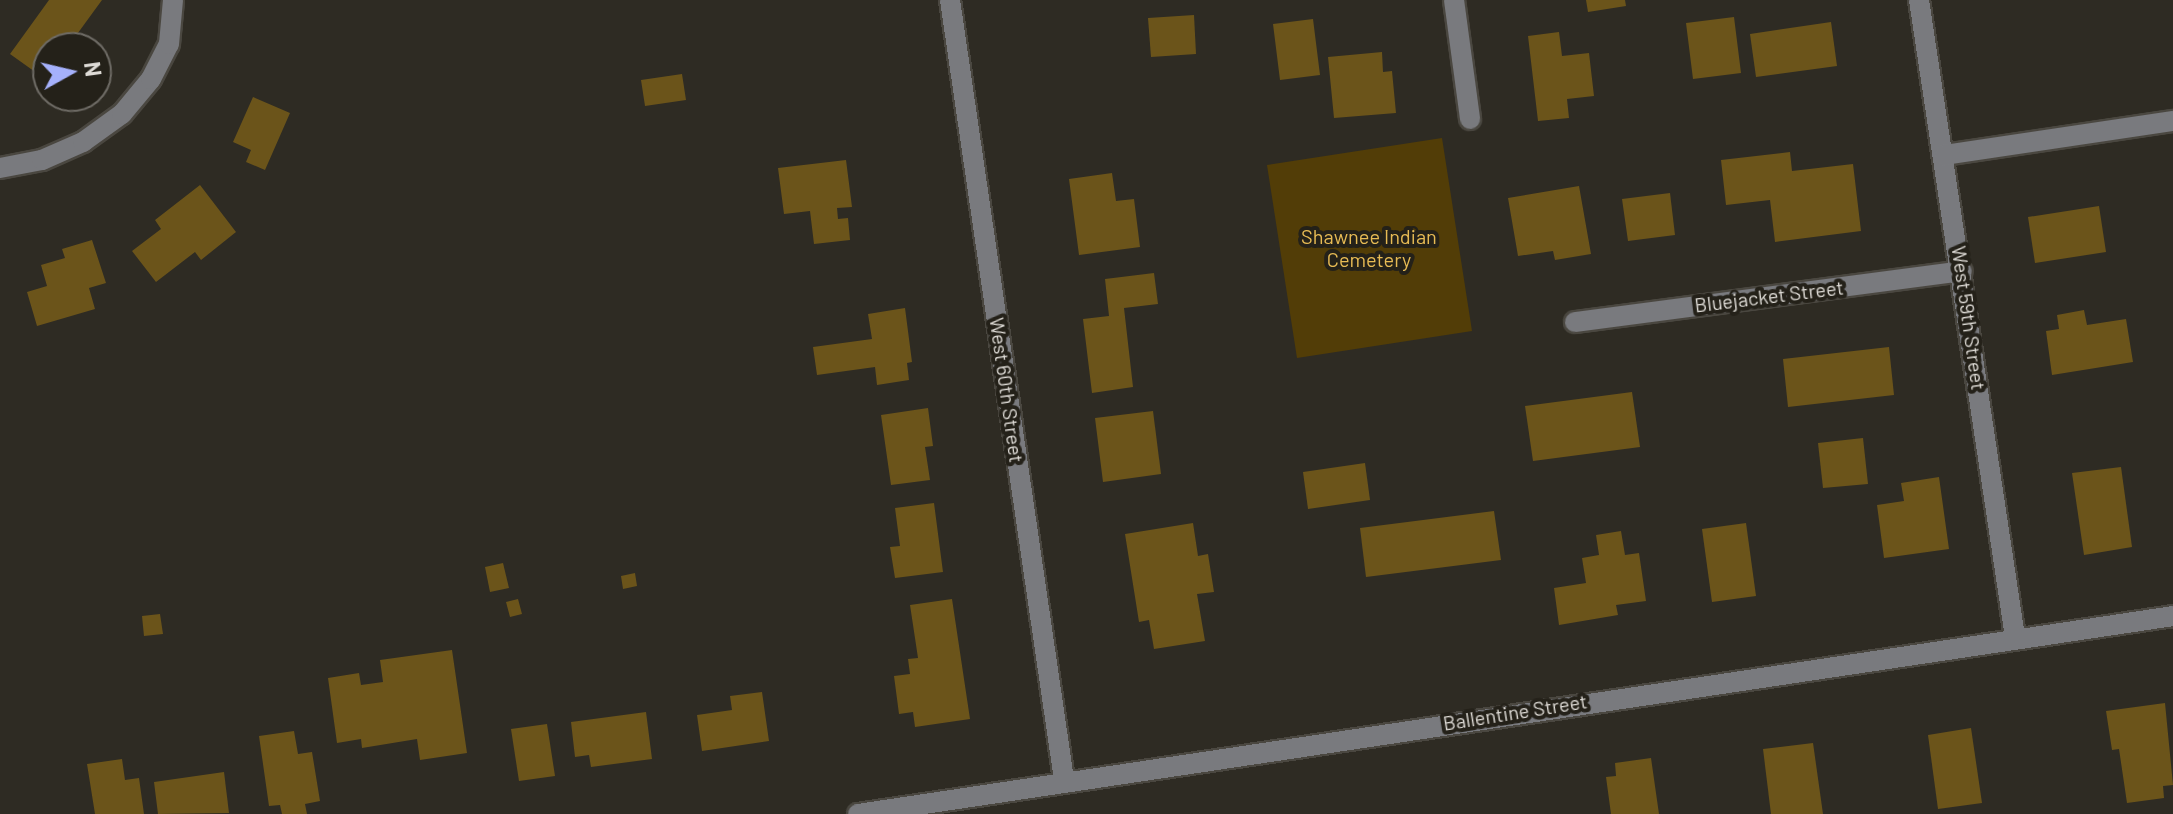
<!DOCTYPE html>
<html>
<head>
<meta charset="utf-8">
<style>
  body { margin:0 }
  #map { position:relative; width:2173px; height:814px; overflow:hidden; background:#2e2b23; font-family:Barlow,sans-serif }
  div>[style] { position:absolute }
  .green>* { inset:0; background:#523d07 }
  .building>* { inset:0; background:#6b541a }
  .roads { filter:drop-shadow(2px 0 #4a4740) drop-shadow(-2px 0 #4a4740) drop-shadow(0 2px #4a4740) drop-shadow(0 -2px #4a4740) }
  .minor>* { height:20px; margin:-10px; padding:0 10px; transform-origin:10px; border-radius:10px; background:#797a7e }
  span { translate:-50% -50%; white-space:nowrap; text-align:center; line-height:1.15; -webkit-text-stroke:8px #242119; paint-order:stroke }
  .park-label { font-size:20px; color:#e7bb54 }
  .street-label { font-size:20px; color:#dedbd6 }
  .north { position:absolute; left:32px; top:32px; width:80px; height:80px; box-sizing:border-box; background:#242119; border:2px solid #6e6b65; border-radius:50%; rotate:82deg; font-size:22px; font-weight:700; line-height:32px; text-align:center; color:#dedbd6 }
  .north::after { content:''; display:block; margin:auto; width:28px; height:36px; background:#a5b1fc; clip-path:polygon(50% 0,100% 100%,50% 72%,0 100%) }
</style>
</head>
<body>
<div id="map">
  <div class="green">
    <i style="clip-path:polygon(1442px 138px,1472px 331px,1297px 358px,1267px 165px)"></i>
  </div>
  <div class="building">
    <i style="clip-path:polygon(49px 0,102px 0,67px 48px,48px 48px,45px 79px,10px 54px)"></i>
    <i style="clip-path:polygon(1586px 0,1625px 0,1626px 6px,1588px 12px)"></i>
    <i style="clip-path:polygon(1194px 15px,1196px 54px,1151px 57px,1148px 18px)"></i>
    <i style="clip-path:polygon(1734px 17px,1741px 73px,1693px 79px,1686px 23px)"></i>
    <i style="clip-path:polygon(1313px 19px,1320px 75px,1280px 80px,1273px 24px)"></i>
    <i style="clip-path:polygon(1831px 22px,1837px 66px,1756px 77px,1750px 34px)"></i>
    <i style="clip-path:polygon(1559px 32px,1562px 56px,1589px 53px,1594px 96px,1567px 99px,1569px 118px,1538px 121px,1528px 36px)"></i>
    <i style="clip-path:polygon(1382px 52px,1383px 72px,1392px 71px,1396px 113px,1334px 118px,1328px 57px)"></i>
    <i style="clip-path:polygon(682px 74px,686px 100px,645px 106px,641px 80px)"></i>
    <i style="clip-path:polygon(253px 97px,290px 113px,265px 170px,246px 162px,251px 150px,233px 142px)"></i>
    <i style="clip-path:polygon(1790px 152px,1792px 171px,1853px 164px,1861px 231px,1775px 242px,1770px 200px,1726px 205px,1721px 160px)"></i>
    <i style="clip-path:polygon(846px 160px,852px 207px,837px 208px,838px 219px,848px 218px,850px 240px,814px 244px,810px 211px,784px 214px,778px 168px)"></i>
    <i style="clip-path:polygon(1112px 173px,1116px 201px,1134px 199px,1140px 247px,1079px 255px,1069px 179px)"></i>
    <i style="clip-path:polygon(200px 185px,236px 232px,201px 260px,195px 252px,156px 282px,132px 251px,161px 229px,155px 220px)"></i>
    <i style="clip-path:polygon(1579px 186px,1591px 254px,1555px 260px,1553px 251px,1518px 256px,1508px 198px)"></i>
    <i style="clip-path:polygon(1670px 193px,1675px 235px,1628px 241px,1622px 199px)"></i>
    <i style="clip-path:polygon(2099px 206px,2106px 252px,2035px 263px,2028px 217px)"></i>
    <i style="clip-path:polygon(92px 240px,106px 283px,89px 288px,95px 309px,37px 326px,27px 292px,47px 286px,41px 265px,65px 258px,62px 249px)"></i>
    <i style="clip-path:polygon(1154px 273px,1158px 304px,1124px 308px,1133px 387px,1092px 393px,1083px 319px,1109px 316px,1105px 279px)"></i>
    <i style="clip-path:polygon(905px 308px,912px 362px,907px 363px,909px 380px,877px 385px,875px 367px,817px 375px,813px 347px,872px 339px,868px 314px)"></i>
    <i style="clip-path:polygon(2084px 310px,2087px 325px,2126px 319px,2133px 362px,2052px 375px,2046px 331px,2059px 329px,2057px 315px)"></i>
    <i style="clip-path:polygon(1889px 347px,1894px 395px,1788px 407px,1783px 359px)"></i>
    <i style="clip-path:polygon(1632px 392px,1640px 447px,1533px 461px,1525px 406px)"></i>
    <i style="clip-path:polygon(928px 408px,933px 446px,925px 447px,930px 480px,891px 485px,881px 415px)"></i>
    <i style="clip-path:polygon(1153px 411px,1161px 474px,1103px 482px,1095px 418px)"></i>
    <i style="clip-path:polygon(1863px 438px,1868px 484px,1823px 488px,1818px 443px)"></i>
    <i style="clip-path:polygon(1365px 463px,1370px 500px,1308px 509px,1303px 472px)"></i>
    <i style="clip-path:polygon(2121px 467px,2132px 547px,2084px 555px,2072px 473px)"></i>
    <i style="clip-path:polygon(1939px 477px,1949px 549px,1884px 558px,1877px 505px,1904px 501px,1901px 483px)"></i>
    <i style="clip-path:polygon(934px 503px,943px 572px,895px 578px,890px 547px,900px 546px,895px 508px)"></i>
    <i style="clip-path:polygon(1494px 511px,1501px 560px,1366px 577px,1360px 528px)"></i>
    <i style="clip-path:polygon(1193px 523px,1198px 556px,1208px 554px,1214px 592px,1197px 594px,1205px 641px,1154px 649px,1149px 620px,1139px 622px,1125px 534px)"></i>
    <i style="clip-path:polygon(1746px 523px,1756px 596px,1712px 602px,1702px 529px)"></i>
    <i style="clip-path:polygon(1621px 531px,1625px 555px,1639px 553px,1646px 601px,1616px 605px,1618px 615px,1559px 625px,1554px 588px,1586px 583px,1582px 558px,1599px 555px,1596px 535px)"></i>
    <i style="clip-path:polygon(503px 563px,509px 588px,490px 592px,485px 567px)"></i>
    <i style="clip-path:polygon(635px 573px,637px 586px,623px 589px,621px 576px)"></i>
    <i style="clip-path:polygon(518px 599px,522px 614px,510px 617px,506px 602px)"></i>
    <i style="clip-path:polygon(952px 599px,970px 719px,915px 727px,913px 712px,899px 714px,894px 676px,910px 674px,908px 659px,918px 658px,910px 605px)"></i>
    <i style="clip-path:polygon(160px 614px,163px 634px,144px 636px,142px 616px)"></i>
    <i style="clip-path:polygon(452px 650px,467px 753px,420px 760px,417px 739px,362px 748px,361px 739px,337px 743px,328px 678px,359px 673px,361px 685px,383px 682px,380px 660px)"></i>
    <i style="clip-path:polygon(762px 692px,769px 741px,702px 751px,697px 715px,732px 710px,730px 696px)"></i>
    <i style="clip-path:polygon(2165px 703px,2173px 785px,2163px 786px,2164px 798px,2127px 803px,2119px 749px,2112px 750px,2106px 711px)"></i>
    <i style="clip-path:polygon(646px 712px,652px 759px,591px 767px,589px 755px,575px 757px,571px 722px)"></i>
    <i style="clip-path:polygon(547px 724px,555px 776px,519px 781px,511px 729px)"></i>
    <i style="clip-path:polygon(1971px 728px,1982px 803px,1938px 809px,1928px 735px)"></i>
    <i style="clip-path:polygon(294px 731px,298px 754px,312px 752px,320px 801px,305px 804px,307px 814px,282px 814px,280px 805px,269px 806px,259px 736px)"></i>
    <i style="clip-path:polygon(1813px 743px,1823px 814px,1771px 814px,1763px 749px)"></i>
    <i style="clip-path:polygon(1651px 758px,1659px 814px,1611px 814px,1606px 777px,1616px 776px,1615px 763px)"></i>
    <i style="clip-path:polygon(122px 759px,125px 780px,139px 778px,144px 814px,95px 814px,87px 764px)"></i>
    <i style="clip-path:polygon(224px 772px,229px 813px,158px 814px,154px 782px)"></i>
  </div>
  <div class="roads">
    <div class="minor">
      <i style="left:950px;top:0;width:788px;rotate:81.68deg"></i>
      <i style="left:1454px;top:0;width:120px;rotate:82.3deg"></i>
      <i style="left:1919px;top:0;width:644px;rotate:81.43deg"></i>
      <i style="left:1945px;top:155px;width:231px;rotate:-8.5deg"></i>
      <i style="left:0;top:168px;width:43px;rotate:-10.8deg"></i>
      <i style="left:42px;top:160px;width:45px;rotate:-23.7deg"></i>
      <i style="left:83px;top:142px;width:48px;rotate:-35.7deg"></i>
      <i style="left:122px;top:114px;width:45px;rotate:-50.4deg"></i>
      <i style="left:151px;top:79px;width:39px;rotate:-63deg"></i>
      <i style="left:169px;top:44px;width:44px;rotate:-84.8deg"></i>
      <i style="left:1575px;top:322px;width:390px;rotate:-7.5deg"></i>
      <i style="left:858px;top:814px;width:1330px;rotate:-8.56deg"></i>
    </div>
  </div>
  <div class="park-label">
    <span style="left:1369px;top:248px">Shawnee Indian<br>Cemetery</span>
  </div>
  <div class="street-label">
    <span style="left:1769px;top:296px;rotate:-7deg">Bluejacket Street</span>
    <span style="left:1969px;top:318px;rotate:82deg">West 59th Street</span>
    <span style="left:1007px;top:390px;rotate:82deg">West 60th Street</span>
    <span style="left:1515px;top:712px;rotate:-9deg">Ballentine Street</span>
  </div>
  <div class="north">N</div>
</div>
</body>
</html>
